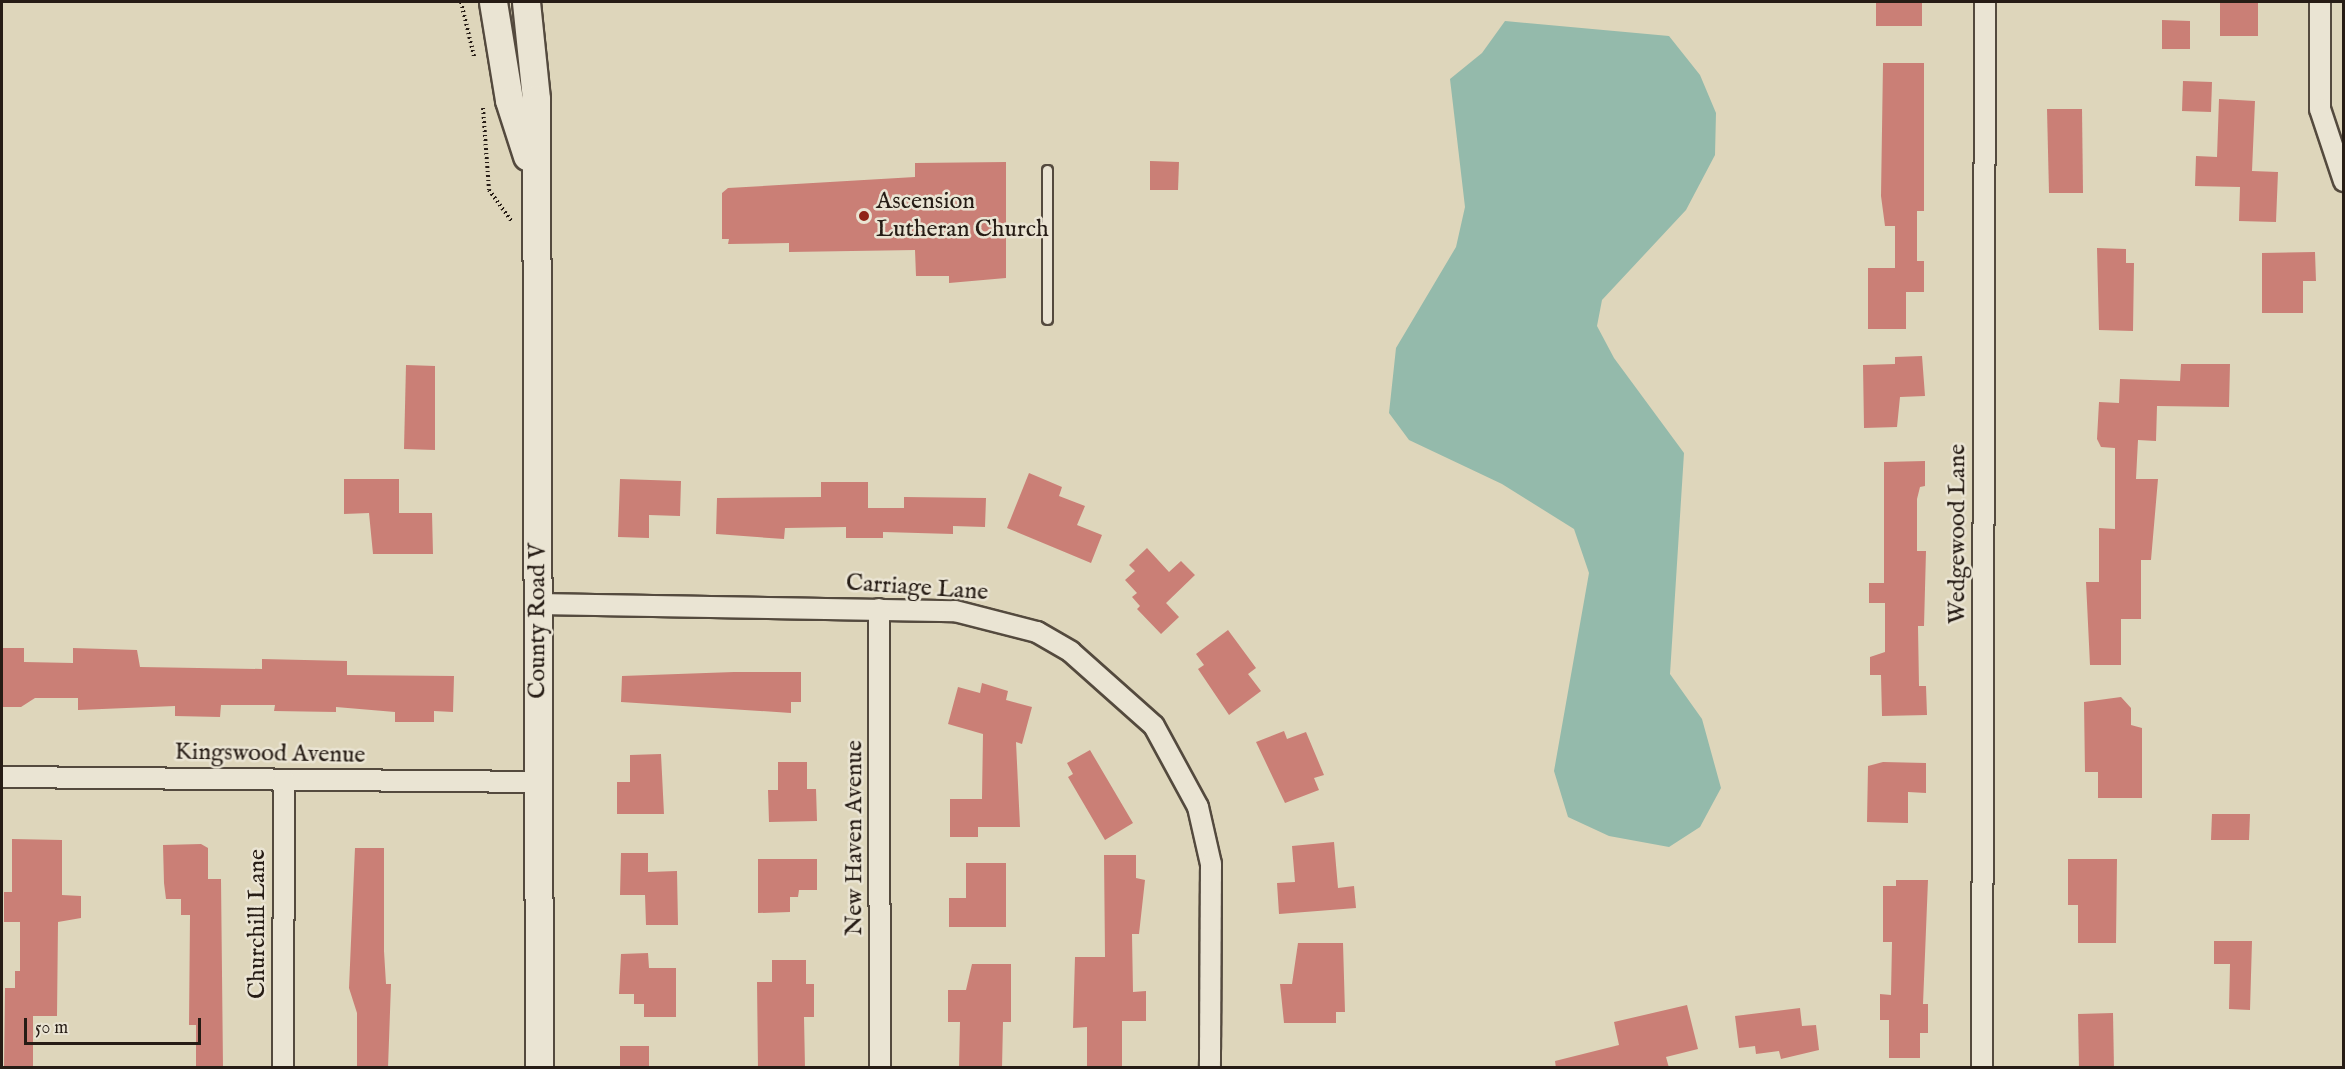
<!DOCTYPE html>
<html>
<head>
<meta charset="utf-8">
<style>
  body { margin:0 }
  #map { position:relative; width:2345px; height:1069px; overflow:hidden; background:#ded6bb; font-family:"IM FELL English",serif }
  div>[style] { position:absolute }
  .water>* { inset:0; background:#94baab }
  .building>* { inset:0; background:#ca7f76 }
  .path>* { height:4px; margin-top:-2px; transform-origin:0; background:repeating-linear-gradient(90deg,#261c15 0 1.5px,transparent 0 4.5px) }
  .roads { filter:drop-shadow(2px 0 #544a3e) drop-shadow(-2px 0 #544a3e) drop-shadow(0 2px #544a3e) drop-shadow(0 -2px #544a3e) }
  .lane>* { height:9px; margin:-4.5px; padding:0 4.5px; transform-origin:4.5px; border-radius:4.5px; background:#eae4d3 }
  .street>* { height:20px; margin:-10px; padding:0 10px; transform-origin:10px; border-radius:10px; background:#eae4d3 }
  .secondary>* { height:27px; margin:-13.5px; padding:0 13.5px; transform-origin:13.5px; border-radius:13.5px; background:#eae4d3 }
  .dots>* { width:16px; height:16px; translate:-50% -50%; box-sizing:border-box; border:3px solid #eae4d3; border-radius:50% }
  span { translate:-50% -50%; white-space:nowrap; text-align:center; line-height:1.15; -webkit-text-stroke:5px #eae4d3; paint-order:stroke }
  .poi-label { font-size:24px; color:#261c15 }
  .left { translate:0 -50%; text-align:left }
  .street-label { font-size:24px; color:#261c15 }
  .frame { position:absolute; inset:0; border:3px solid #261c15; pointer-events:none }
  .scale { position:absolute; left:24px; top:1018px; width:177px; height:27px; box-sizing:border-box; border:3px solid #261c15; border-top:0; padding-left:8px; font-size:18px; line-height:21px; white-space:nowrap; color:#261c15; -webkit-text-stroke:4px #eae4d3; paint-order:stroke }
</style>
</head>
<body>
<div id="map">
  <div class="water">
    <i style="clip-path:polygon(1505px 21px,1669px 36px,1700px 75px,1716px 113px,1715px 155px,1686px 210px,1602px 300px,1597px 326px,1614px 358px,1684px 453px,1670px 674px,1702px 719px,1721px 788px,1700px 827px,1669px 847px,1609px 836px,1568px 817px,1554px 771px,1589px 573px,1574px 529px,1502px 484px,1409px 440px,1389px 413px,1396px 348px,1456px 247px,1465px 207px,1450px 79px,1482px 53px)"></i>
  </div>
  <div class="building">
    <i style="clip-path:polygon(1876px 2px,1922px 2px,1922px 26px,1876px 26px)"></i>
    <i style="clip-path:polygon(2220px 2px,2258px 2px,2258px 36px,2220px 36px)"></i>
    <i style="clip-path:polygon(2162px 20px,2190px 21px,2190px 49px,2162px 49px)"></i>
    <i style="clip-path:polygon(1883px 63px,1924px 63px,1924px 211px,1917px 211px,1917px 261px,1924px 261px,1924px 292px,1906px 292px,1906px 329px,1868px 329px,1868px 268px,1895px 268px,1895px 226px,1885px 226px,1881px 196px)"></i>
    <i style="clip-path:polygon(2183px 81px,2212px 82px,2211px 112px,2182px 111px)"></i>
    <i style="clip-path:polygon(2219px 99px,2255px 101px,2252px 171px,2278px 172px,2276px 222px,2239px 221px,2240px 187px,2195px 186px,2196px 156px,2217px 157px)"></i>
    <i style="clip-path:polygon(2047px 109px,2082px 109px,2083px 193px,2049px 193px)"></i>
    <i style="clip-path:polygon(1150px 161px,1179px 162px,1178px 190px,1150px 190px)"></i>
    <i style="clip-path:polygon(1006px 162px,1006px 278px,949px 283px,949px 276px,916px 276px,915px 250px,789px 252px,789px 243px,728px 244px,729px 239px,722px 239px,722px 193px,728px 188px,915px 177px,915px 163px)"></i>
    <i style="clip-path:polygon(2097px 248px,2126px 249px,2126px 263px,2134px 263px,2133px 331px,2099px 330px)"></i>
    <i style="clip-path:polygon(2315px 252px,2316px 281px,2303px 281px,2303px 313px,2262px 313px,2262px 253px)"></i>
    <i style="clip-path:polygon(1922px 356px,1925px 396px,1900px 397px,1897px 427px,1864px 428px,1863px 365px,1895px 364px,1895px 357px)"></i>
    <i style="clip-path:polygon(2181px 364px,2230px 364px,2229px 407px,2157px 406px,2156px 441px,2138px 440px,2136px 479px,2158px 479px,2151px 560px,2141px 560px,2141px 619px,2121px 619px,2121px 665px,2090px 665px,2086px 582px,2099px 582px,2099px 528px,2115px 529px,2115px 448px,2101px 447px,2097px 439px,2099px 402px,2119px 403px,2120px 379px,2180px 381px)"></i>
    <i style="clip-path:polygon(406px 365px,435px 366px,435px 450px,404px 449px)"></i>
    <i style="clip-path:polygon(1925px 461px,1925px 486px,1920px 487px,1917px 499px,1917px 551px,1926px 551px,1924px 626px,1918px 626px,1919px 686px,1926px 686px,1927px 715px,1882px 716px,1881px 675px,1870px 675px,1870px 657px,1885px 652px,1885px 603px,1869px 603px,1869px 583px,1884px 583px,1884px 462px)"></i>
    <i style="clip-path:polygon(1029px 473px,1062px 487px,1059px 496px,1085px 506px,1077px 525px,1102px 535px,1091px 563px,1007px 528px)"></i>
    <i style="clip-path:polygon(344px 479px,399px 479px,399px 513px,432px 513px,433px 554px,373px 554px,369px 513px,344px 514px)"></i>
    <i style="clip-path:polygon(620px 479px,681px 481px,680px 516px,649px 515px,649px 538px,618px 537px)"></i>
    <i style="clip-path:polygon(821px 482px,868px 482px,868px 508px,904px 508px,904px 497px,986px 498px,985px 527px,953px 526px,953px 534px,883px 532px,883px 538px,846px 538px,846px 527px,785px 528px,784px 539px,716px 534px,717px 498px,821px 497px)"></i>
    <i style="clip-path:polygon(1147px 548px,1169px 572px,1181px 561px,1195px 575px,1166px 603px,1179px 617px,1161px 634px,1137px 609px,1140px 606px,1132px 597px,1137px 593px,1125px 580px,1135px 571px,1129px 565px)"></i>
    <i style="clip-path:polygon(1228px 630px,1256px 668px,1248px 674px,1261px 691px,1229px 715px,1198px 669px,1204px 665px,1196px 654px)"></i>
    <i style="clip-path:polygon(2px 648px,24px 648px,24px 662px,73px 663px,73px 648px,137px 650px,140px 667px,262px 669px,262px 659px,347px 661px,347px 675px,454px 676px,453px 712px,434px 711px,434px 722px,395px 722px,395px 712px,336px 707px,336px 712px,274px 711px,275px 705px,221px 705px,220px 717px,175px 716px,175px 706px,78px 710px,78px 698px,35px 698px,21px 707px,2px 707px)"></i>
    <i style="clip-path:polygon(734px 672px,801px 672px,801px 702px,791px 702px,791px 713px,621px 702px,622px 676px)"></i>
    <i style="clip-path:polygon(982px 683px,1008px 691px,1006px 700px,1032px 707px,1022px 744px,1016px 742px,1020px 827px,978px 827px,978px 837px,950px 837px,950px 799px,982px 799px,983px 734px,948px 724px,958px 687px,980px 693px)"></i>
    <i style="clip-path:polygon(2121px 697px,2131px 708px,2131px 725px,2142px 728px,2142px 798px,2098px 798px,2098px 772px,2085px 772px,2084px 702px)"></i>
    <i style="clip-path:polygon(1284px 731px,1287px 739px,1306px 732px,1324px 775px,1314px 778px,1319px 790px,1285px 803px,1256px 742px)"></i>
    <i style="clip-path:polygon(1090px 750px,1133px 823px,1105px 840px,1068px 777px,1073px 774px,1067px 763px)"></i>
    <i style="clip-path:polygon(661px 754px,664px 814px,617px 814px,617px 782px,630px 782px,630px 755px)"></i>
    <i style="clip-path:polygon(778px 762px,807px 762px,807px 789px,816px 789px,817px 821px,769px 822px,768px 790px,778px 790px)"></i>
    <i style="clip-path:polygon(1883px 762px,1926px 763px,1926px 793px,1908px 792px,1908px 823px,1867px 822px,1868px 766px)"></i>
    <i style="clip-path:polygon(2212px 814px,2250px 814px,2249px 840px,2211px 840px)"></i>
    <i style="clip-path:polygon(12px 839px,62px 840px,62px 895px,81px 896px,81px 918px,58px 922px,57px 1016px,33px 1016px,33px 1068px,4px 1068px,5px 988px,15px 988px,15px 971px,20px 971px,20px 922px,4px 922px,4px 892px,12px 892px)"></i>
    <i style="clip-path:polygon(1334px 842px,1338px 888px,1354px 886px,1356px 908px,1279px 914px,1277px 883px,1295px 882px,1292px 846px)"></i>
    <i style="clip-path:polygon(201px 844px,208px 848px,208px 879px,221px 879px,223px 1068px,196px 1068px,196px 1025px,189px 1025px,190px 915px,181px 915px,181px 899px,166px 899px,164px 883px,163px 845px)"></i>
    <i style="clip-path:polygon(355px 848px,384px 848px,384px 951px,386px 984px,391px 984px,388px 1068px,357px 1068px,357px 1013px,349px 988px)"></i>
    <i style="clip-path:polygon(621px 853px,648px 853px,648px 872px,677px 871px,678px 925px,646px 925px,645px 895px,620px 895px)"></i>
    <i style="clip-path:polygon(1104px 855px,1136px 855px,1136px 878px,1145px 880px,1139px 934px,1132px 934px,1133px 992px,1146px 991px,1146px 1021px,1122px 1021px,1122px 1068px,1087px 1068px,1087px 1027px,1073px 1028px,1075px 957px,1105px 957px)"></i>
    <i style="clip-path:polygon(758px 859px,817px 859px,817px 890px,799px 890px,798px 897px,790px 897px,790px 912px,758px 913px)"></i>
    <i style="clip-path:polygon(2068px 859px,2117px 859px,2116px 943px,2078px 943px,2078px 905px,2068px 905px)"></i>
    <i style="clip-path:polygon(966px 863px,1006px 863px,1006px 927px,949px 927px,949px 898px,966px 898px)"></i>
    <i style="clip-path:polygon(1896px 880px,1928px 880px,1923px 1004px,1928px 1004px,1928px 1033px,1920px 1033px,1920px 1058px,1889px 1058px,1889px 1020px,1880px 1020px,1880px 994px,1891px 995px,1892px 942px,1883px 942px,1883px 886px,1896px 886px)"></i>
    <i style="clip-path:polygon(2214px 941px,2252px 941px,2250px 1010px,2229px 1009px,2230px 964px,2214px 964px)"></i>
    <i style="clip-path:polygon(1298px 943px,1343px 943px,1345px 1012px,1336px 1012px,1336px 1023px,1284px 1023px,1280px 984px,1292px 984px)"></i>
    <i style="clip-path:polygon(648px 953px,649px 968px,676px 968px,676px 1017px,644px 1017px,644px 1004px,634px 1004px,634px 994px,619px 994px,621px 954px)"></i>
    <i style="clip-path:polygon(772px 960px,806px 960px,806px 984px,814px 984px,814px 1017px,804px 1017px,805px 1068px,758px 1068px,757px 982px,772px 982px)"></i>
    <i style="clip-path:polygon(972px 964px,1011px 964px,1011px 1022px,1003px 1022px,1002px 1068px,959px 1068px,960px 1022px,948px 1022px,948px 990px,966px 990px)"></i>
    <i style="clip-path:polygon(1687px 1005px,1698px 1049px,1666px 1057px,1669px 1068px,1556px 1068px,1555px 1061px,1619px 1045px,1614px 1022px)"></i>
    <i style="clip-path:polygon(1800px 1008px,1802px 1026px,1816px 1025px,1819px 1050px,1781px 1059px,1779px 1051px,1756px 1054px,1755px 1046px,1739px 1048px,1735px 1016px)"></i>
    <i style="clip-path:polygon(2113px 1013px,2114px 1068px,2079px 1068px,2078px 1014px)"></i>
    <i style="clip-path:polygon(620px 1046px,649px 1046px,649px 1068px,620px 1068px)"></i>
  </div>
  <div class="path">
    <i style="left:461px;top:2px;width:56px;rotate:76.5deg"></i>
    <i style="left:483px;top:108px;width:82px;rotate:85.8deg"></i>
    <i style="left:489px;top:190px;width:39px;rotate:54deg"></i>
  </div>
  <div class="roads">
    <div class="lane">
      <i style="left:1047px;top:170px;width:149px;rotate:90deg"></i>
    </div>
    <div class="street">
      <i style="left:2320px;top:2px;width:107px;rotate:90deg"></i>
      <i style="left:2320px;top:109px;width:76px;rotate:71.6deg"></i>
      <i style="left:538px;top:604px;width:417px;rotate:1deg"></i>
      <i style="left:955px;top:611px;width:85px;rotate:14.4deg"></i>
      <i style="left:1037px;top:632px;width:39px;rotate:30deg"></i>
      <i style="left:1071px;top:652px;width:111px;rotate:41.7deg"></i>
      <i style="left:1154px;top:726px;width:92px;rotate:61.5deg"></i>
      <i style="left:1198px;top:807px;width:58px;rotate:77.2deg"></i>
      <i style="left:1211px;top:864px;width:204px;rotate:90.3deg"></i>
      <i style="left:879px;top:609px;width:459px;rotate:89.9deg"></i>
      <i style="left:2px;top:777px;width:536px;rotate:0.53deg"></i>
      <i style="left:283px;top:1068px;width:288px;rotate:-89.8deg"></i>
      <i style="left:1982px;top:1068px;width:1066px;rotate:-89.84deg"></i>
    </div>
    <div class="secondary">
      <i style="left:493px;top:2px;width:99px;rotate:80.7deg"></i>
      <i style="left:509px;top:100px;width:59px;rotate:72.2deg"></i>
      <i style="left:526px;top:2px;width:98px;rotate:84.1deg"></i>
      <i style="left:536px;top:99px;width:969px;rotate:89.82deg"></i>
    </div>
  </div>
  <div class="dots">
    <i style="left:864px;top:216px;background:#8f2418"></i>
  </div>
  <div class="poi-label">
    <span class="left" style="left:876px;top:216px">Ascension<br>Lutheran Church</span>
  </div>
  <div class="street-label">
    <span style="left:1958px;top:534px;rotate:-90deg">Wedgewood Lane</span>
    <span style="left:917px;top:588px;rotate:4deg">Carriage Lane</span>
    <span style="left:538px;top:621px;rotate:-90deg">County Road V</span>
    <span style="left:270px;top:754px;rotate:1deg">Kingswood Avenue</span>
    <span style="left:855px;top:838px;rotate:-90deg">New Haven Avenue</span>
    <span style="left:258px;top:924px;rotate:-90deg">Churchill Lane</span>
  </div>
  <div class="frame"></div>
  <div class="scale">50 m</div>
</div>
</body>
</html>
